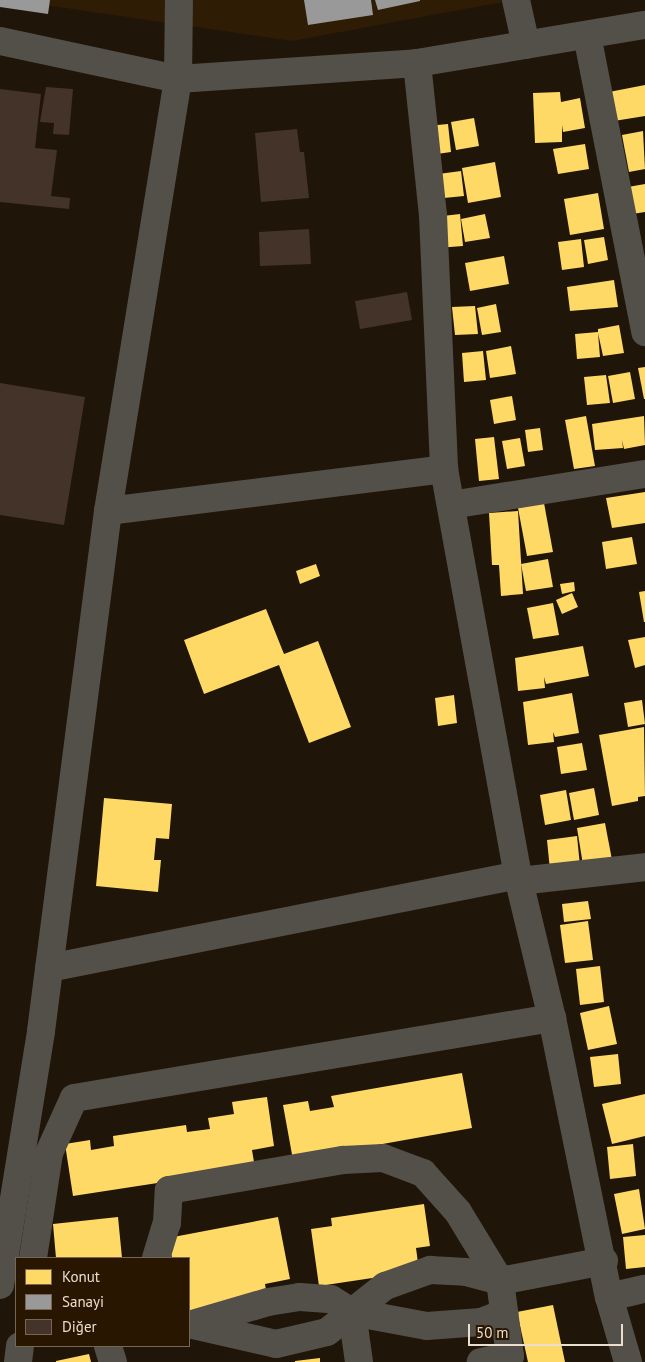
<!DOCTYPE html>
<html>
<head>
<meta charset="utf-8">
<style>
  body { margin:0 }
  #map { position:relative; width:645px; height:1362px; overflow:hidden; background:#201509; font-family:"PT Sans",sans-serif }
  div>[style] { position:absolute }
  .built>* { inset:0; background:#2e1c05 }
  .homes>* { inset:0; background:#ffd966 }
  .industry>* { inset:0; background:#999 }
  .building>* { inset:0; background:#443328 }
  .minor>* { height:28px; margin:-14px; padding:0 14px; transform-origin:14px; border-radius:14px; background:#535049 }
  span { translate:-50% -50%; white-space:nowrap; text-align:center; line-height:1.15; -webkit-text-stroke:5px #291600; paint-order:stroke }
  .legend { position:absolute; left:15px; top:1257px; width:175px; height:90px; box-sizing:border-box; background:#291600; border:1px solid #776653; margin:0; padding:6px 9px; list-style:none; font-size:15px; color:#ebdecf }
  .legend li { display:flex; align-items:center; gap:10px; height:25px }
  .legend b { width:25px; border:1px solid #776653 }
  .scale { position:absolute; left:468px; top:1324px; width:155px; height:22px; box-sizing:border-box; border:2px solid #ebdecf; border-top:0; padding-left:6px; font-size:15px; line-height:18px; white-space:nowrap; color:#ebdecf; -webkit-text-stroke:4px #291600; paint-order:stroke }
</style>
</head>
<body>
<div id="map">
  <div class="built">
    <i style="clip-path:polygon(10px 0,514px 0,292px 41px)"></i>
  </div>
  <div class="homes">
    <i style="clip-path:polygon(645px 85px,645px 116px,614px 121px,609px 92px)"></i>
    <i style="clip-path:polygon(560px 92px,561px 102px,580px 98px,585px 128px,563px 132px,562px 125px,562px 142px,535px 143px,533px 93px)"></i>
    <i style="clip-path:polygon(474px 118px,479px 146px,456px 150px,451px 122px)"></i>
    <i style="clip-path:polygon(448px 124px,451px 152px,430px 155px,427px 126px)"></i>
    <i style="clip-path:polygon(643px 131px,645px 169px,629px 172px,622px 135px)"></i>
    <i style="clip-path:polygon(585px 144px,589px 169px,558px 174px,553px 149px)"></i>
    <i style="clip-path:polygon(495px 162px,501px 197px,468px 203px,462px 168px)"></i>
    <i style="clip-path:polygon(461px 171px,464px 196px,434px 199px,431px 175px)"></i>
    <i style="clip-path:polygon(645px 184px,645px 212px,632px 214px,628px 187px)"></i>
    <i style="clip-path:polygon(598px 193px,604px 229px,570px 235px,564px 199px)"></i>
    <i style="clip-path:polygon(460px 214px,463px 246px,437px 248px,434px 217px)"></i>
    <i style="clip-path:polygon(485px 214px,490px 238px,465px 242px,461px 219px)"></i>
    <i style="clip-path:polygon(604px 237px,608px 260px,588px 264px,584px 240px)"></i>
    <i style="clip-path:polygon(581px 239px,584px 267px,562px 270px,558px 242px)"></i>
    <i style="clip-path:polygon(504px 256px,509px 284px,470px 291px,465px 263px)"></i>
    <i style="clip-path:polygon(614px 280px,618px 307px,570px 311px,567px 287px)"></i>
    <i style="clip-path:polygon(496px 304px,501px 332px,482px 335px,477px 308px)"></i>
    <i style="clip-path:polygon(475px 306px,478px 334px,455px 335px,452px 307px)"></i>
    <i style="clip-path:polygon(619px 325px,624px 353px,603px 356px,598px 333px,600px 357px,577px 359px,575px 334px,598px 332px,598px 329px)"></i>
    <i style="clip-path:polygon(511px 346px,516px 374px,490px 378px,486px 351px)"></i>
    <i style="clip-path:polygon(483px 351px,486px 380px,464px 382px,462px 353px)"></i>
    <i style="clip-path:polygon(645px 367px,645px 399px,644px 399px,638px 368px)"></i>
    <i style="clip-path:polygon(630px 372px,635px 399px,613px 403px,608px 376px)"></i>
    <i style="clip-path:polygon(606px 375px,610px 403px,587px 405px,584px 377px)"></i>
    <i style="clip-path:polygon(512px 396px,516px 420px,494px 424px,490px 400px)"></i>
    <i style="clip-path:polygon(586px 416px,595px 466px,574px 469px,565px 420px)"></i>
    <i style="clip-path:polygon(644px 416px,645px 445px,624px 449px,622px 440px,623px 448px,595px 450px,592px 424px)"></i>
    <i style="clip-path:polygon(540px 428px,543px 450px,528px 452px,525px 430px)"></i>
    <i style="clip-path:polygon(494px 437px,499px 479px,479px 481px,475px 439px)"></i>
    <i style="clip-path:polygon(520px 438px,525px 466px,507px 469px,502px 441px)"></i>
    <i style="clip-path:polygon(645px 492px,645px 523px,612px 528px,606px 498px)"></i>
    <i style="clip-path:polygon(544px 503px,553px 552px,527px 556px,518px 508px)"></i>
    <i style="clip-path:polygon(518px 511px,523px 594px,501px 596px,499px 565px,492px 565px,489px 513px)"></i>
    <i style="clip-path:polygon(632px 537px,637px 564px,606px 569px,602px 542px)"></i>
    <i style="clip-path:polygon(548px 559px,553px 587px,526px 591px,521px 564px)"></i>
    <i style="clip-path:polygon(316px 564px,320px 576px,300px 584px,296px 571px)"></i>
    <i style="clip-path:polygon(574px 582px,575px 591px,562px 594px,560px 584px)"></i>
    <i style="clip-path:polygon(645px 591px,645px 622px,644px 622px,639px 592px)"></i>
    <i style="clip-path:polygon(572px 593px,578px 607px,562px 614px,556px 600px)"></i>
    <i style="clip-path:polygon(553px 603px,559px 635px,533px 639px,527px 608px)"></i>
    <i style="clip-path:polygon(266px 609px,284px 654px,318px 641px,351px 727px,309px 743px,279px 665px,204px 694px,184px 640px)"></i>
    <i style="clip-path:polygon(645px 637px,645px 665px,635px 668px,628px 640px)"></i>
    <i style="clip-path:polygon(583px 646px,589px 676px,546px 684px,544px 677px,545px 688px,518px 691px,515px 658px)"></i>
    <i style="clip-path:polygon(572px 693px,579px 733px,555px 737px,553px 732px,554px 742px,528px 745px,523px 702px)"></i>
    <i style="clip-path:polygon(454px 695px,457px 723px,438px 726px,435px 698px)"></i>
    <i style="clip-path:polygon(642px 700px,645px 724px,628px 727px,624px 703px)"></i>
    <i style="clip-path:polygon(644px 727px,645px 796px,638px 797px,638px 801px,612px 806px,599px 735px)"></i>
    <i style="clip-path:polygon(582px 743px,587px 770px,561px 774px,557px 747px)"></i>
    <i style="clip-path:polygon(594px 788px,599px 815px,574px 820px,569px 793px)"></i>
    <i style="clip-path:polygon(566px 790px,571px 820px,545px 825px,540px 795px)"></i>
    <i style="clip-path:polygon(104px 798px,172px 804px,169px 839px,156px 838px,154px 860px,161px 860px,158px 892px,96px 886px)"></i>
    <i style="clip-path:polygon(605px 823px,612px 860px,583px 865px,577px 828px)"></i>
    <i style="clip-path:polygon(577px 836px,580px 866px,550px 870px,547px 840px)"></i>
    <i style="clip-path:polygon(588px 901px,591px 919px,564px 922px,562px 904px)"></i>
    <i style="clip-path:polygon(588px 921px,593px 960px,565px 963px,560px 925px)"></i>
    <i style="clip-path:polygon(600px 966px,604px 1002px,580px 1005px,576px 969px)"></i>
    <i style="clip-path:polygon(609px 1006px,617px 1044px,588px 1050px,580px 1013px)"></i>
    <i style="clip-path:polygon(618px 1054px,621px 1084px,594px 1087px,590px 1057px)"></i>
    <i style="clip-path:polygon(462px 1073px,472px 1128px,293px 1160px,283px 1105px,308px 1101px,310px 1111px,334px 1107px,331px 1096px)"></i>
    <i style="clip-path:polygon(645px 1094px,645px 1136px,612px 1144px,602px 1104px)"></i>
    <i style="clip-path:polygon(267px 1097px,274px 1146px,252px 1150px,255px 1168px,73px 1196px,65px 1144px,90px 1140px,91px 1150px,114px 1146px,113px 1136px,186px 1125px,187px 1132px,210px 1129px,208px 1118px,234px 1114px,232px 1102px)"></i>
    <i style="clip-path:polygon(633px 1144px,636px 1176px,610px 1179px,607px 1147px)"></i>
    <i style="clip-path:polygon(639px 1189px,645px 1229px,622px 1234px,614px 1194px)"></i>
    <i style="clip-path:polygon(424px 1204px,430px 1246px,416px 1248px,419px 1271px,319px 1286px,311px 1229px,332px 1226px,331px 1218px)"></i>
    <i style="clip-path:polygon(118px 1217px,122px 1258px,56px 1258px,53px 1224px)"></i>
    <i style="clip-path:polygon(278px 1217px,290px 1279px,265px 1284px,268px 1302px,189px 1317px,189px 1258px,172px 1258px,168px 1238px)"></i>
    <i style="clip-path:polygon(645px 1235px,645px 1267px,626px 1269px,623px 1237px)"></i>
    <i style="clip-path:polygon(553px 1305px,565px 1362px,528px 1362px,517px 1312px)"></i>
    <i style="clip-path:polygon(89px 1354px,91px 1362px,56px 1362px,56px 1361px)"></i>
    <i style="clip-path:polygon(320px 1358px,320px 1362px,295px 1362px,295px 1361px)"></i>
  </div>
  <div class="industry">
    <i style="clip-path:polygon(0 0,50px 0,48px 14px,0 7px)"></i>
    <i style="clip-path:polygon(304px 0,371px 0,373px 15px,308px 25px)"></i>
    <i style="clip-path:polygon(375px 0,420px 0,420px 1px,378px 10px)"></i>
  </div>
  <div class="building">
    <i style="clip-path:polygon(46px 87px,73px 89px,69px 135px,53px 134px,54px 123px,40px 122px)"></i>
    <i style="clip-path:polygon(0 89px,41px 94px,35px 148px,57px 150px,51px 196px,70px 198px,69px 209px,0 202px)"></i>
    <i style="clip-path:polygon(297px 129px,300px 152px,304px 152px,309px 198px,261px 202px,255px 133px)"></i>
    <i style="clip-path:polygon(309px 229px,311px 264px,260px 266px,259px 232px)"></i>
    <i style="clip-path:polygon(407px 292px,412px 320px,360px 329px,355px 301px)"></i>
    <i style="clip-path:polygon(0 383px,85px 397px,64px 525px,0 515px)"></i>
  </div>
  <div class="minor">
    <i style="left:516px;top:0;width:46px;rotate:77.5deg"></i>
    <i style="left:587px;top:35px;width:303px;rotate:78.9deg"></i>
    <i style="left:0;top:41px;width:182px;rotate:12.1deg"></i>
    <i style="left:178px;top:79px;width:79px;rotate:-89.3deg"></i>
    <i style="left:417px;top:63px;width:153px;rotate:84deg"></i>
    <i style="left:433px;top:215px;width:254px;rotate:87.5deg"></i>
    <i style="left:444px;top:469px;width:419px;rotate:79.7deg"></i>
    <i style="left:519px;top:881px;width:141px;rotate:76.5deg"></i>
    <i style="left:552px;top:1018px;width:285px;rotate:78.5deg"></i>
    <i style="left:609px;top:1297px;width:68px;rotate:73.7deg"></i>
    <i style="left:451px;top:505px;width:196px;rotate:-9.1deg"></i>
    <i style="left:108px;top:511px;width:339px;rotate:-7.1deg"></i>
    <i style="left:519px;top:881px;width:127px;rotate:-6.3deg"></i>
    <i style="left:49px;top:968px;width:478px;rotate:-11.2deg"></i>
    <i style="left:33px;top:1258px;width:106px;rotate:-81.3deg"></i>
    <i style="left:49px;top:1153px;width:60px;rotate:-65.6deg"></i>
    <i style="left:74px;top:1098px;width:485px;rotate:-9.5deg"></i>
    <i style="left:156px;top:1258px;width:37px;rotate:-73deg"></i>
    <i style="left:167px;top:1223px;width:33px;rotate:-87deg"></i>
    <i style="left:169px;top:1190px;width:177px;rotate:-9.8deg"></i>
    <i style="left:343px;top:1160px;width:40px;rotate:-2.9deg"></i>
    <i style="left:383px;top:1158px;width:43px;rotate:20.6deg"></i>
    <i style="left:423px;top:1173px;width:52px;rotate:48.1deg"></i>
    <i style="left:458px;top:1212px;width:81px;rotate:58.7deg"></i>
    <i style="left:500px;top:1281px;width:106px;rotate:-10.9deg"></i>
    <i style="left:0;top:1285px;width:257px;rotate:-80.8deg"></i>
    <i style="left:41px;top:1031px;width:524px;rotate:-82.66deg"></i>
    <i style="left:108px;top:511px;width:438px;rotate:-80.8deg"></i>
    <i style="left:178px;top:79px;width:240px;rotate:-3.8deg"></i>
    <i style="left:417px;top:63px;width:231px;rotate:-9.5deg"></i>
    <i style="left:609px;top:1297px;width:37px;rotate:-13deg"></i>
    <i style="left:196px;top:1323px;width:75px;rotate:-16.3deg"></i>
    <i style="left:268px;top:1302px;width:32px;rotate:-9deg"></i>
    <i style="left:300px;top:1297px;width:31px;rotate:4deg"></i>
    <i style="left:331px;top:1299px;width:25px;rotate:32deg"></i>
    <i style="left:189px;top:1324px;width:89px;rotate:12.9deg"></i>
    <i style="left:276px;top:1344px;width:52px;rotate:-13.2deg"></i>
    <i style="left:327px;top:1332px;width:74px;rotate:-38.4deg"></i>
    <i style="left:385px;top:1286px;width:48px;rotate:-19.6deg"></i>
    <i style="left:430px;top:1270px;width:36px;rotate:3deg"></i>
    <i style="left:466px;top:1272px;width:35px;rotate:15deg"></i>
    <i style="left:500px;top:1281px;width:76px;rotate:82.4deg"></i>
    <i style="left:510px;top:1356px;width:30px;rotate:168deg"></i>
    <i style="left:108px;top:1346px;width:17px;rotate:73deg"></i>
    <i style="left:18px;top:1362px;width:16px;rotate:-83deg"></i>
    <i style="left:359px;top:1362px;width:50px;rotate:-98deg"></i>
    <i style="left:352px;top:1312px;width:76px;rotate:10.6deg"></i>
    <i style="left:427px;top:1326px;width:54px;rotate:-4.2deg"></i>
    <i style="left:481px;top:1322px;width:25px;rotate:-21deg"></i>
  </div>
  <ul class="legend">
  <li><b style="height:14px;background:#ffd966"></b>Konut</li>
  <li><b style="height:14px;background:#999"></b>Sanayi</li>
  <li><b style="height:14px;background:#443328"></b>Diğer</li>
  </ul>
  <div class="scale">50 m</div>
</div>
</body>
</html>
